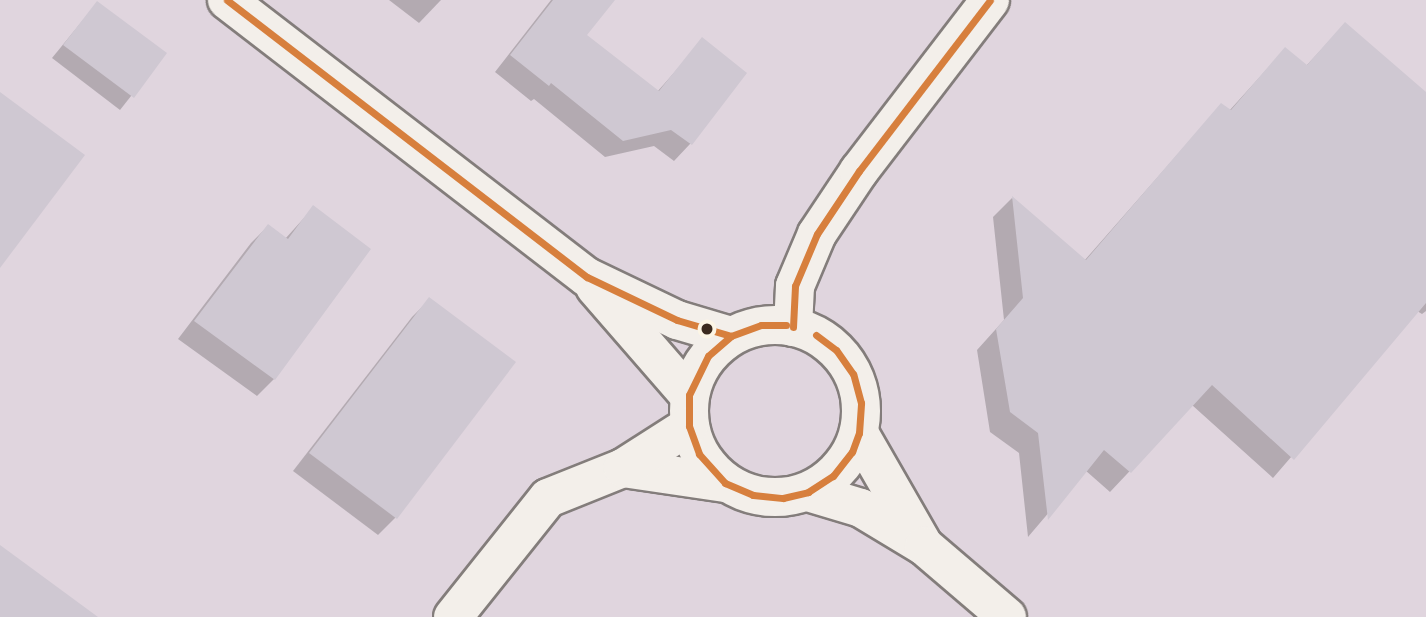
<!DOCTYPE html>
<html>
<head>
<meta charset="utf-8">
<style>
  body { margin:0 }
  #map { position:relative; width:1426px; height:617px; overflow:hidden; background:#e6e0e1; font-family:"Playpen Sans",sans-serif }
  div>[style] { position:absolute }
  .built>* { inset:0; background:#e0d5de }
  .shadow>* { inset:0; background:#0003 }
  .building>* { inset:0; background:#cfc8d2 }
  .roads { filter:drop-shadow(2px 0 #837d7b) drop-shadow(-2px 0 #837d7b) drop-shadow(0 2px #837d7b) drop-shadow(0 -2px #837d7b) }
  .minor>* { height:38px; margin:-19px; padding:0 19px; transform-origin:19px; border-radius:19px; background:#f3efea }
  .minor>.ring { margin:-19px; padding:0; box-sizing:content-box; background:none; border:38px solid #f3efea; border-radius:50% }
  .bus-1>* { height:7px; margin:-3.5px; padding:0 3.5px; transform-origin:3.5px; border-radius:3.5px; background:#d77f3d }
  .dots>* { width:19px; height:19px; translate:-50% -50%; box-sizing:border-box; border:4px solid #fcf5e5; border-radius:50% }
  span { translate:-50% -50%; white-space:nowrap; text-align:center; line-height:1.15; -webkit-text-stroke:5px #fcf5e5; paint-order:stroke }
</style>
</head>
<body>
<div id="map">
  <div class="built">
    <i style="clip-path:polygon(0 0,1426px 0,1426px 617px,0 617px)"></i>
  </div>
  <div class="shadow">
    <i style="clip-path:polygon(389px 0,441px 0,419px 23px)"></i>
    <i style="clip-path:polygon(551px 0,613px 0,585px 35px,657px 92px,703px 40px,745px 73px,690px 144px,674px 161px,654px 146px,605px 157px,534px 99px,531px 101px,495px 72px)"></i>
    <i style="clip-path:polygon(97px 3px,165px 53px,120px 110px,52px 58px)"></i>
    <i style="clip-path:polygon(1345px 24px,1426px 94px,1426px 311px,1422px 314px,1417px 311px,1273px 478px,1192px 405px,1110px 492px,1085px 470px,1028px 537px,1019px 453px,990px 432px,977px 350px,1004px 320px,993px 217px,1012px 198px,1084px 261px,1221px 105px,1229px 111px,1285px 49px,1306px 66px)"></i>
    <i style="clip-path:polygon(313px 208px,274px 379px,257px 396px,178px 339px,251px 243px,268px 226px,285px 239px)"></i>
    <i style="clip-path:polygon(429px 300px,514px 362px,395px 518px,378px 535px,293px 471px,412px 317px)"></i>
  </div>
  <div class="building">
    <i style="clip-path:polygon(553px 0,615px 0,587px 35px,659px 91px,702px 37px,747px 73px,692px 145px,671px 130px,623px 141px,551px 83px,549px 86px,510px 55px)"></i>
    <i style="clip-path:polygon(97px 1px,167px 53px,134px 98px,63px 45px)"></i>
    <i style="clip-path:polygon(1345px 22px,1426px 92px,1426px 303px,1294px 460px,1212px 385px,1131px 473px,1104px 450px,1048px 520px,1038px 433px,1010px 412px,996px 329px,1023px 298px,1012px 196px,1086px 260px,1221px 103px,1231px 110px,1285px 47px,1307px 65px)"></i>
    <i style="clip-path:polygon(0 92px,85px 155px,0 268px)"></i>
    <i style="clip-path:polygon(313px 205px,371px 249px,275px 380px,194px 321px,268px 224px,288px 239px)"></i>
    <i style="clip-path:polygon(429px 297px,516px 362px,397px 519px,309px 453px)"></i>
    <i style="clip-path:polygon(0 545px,30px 567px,98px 617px,0 617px)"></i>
  </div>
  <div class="roads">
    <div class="minor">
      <i style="left:227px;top:0;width:454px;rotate:37.6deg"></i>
      <i style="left:587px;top:277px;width:100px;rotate:25.5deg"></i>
      <i style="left:677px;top:320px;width:56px;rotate:16.5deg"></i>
      <i style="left:595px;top:287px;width:143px;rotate:49deg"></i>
      <i class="ring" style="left:689px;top:325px;width:134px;height:134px"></i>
      <i style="left:793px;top:327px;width:41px;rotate:-87.2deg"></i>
      <i style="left:795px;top:286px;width:56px;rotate:-67.1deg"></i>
      <i style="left:817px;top:234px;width:76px;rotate:-56.3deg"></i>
      <i style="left:859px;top:171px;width:215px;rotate:-52.5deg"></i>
      <i style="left:859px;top:433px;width:125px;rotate:60.1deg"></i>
      <i style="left:623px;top:468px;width:103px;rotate:8.4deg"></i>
      <i style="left:808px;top:492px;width:55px;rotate:16.8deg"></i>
      <i style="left:861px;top:508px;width:74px;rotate:31.1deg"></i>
      <i style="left:924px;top:546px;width:109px;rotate:40.5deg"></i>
      <i style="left:453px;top:617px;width:152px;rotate:-51.4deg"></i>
      <i style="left:548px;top:498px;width:81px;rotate:-21.8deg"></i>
      <i style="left:623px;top:468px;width:78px;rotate:-32.5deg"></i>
    </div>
  </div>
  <div class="bus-1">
    <i style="left:227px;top:0;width:454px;rotate:37.6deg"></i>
    <i style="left:587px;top:277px;width:100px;rotate:25.5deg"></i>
    <i style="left:677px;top:320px;width:56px;rotate:16.5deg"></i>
    <i style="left:786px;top:325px;width:25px;rotate:180deg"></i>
    <i style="left:761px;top:325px;width:32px;rotate:160deg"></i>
    <i style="left:731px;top:336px;width:30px;rotate:139deg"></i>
    <i style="left:708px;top:356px;width:43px;rotate:116deg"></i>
    <i style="left:689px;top:395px;width:31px;rotate:90deg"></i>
    <i style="left:689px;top:426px;width:30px;rotate:70deg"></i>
    <i style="left:699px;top:454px;width:39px;rotate:48deg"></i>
    <i style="left:725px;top:483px;width:30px;rotate:23deg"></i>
    <i style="left:753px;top:495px;width:30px;rotate:6deg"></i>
    <i style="left:783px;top:498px;width:26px;rotate:-13deg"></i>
    <i style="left:808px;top:492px;width:30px;rotate:-33deg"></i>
    <i style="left:833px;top:476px;width:31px;rotate:-52deg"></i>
    <i style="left:852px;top:452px;width:20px;rotate:-70deg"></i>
    <i style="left:859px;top:433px;width:30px;rotate:-86deg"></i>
    <i style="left:861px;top:403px;width:30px;rotate:-105deg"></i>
    <i style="left:853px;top:374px;width:29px;rotate:-125deg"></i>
    <i style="left:836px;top:350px;width:25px;rotate:-143deg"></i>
    <i style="left:793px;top:327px;width:41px;rotate:-87.2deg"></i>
    <i style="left:795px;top:286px;width:56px;rotate:-67.1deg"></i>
    <i style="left:817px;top:234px;width:76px;rotate:-56.3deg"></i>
    <i style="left:859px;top:171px;width:215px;rotate:-52.5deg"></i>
  </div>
  <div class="dots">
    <i style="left:707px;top:329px;background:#3b2a1e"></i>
  </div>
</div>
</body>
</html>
